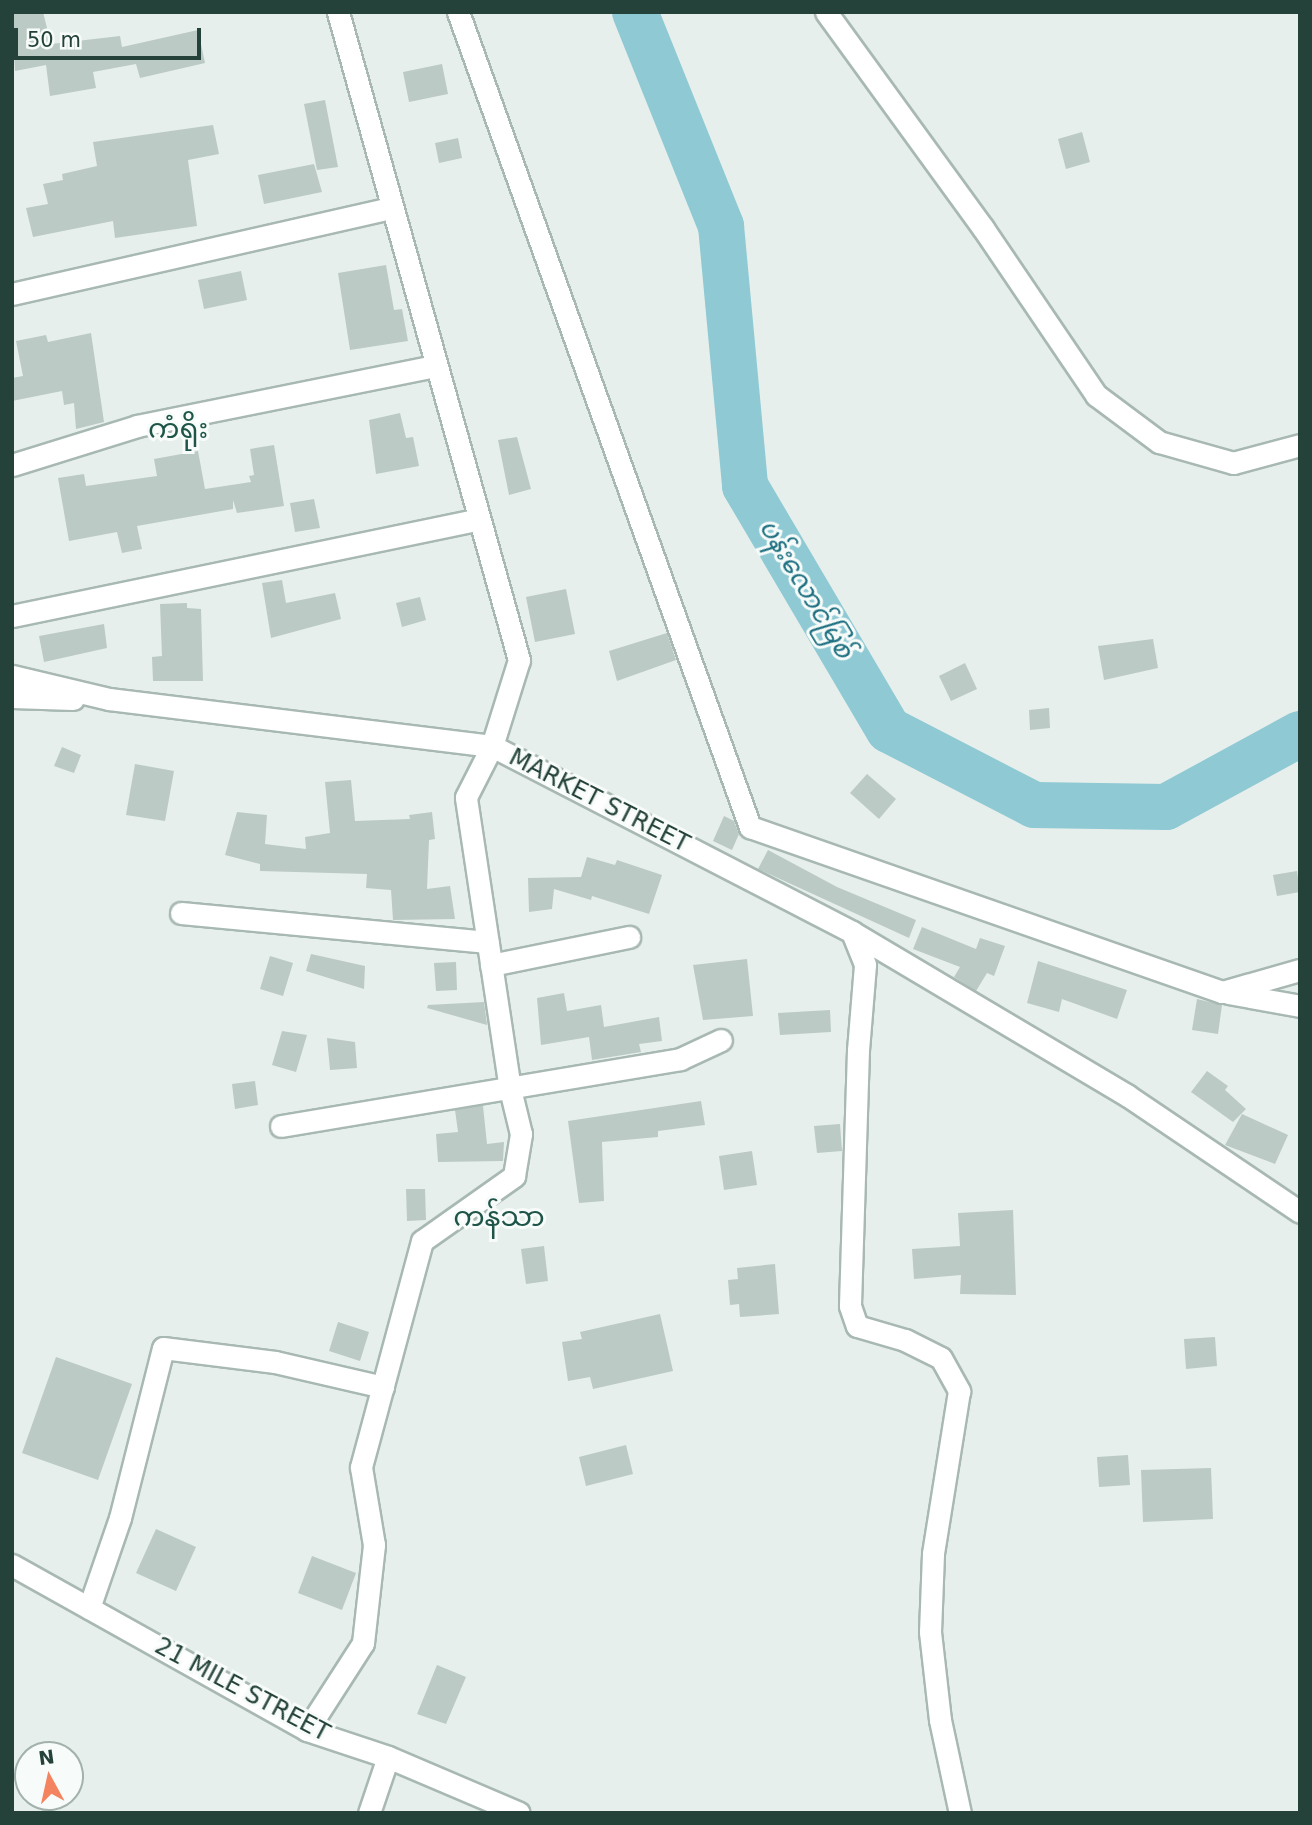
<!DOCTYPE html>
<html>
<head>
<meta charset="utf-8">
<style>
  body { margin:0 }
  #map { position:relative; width:1312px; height:1825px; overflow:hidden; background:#e6efeb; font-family:"DejaVu Sans","Noto Sans Myanmar",sans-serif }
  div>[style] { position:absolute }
  .river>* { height:46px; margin:-23px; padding:0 23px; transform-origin:23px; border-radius:23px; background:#8ec9d4 }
  .building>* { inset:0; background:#bbcac4 }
  .roads { filter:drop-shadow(2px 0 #a8b8b2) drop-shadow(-2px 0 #a8b8b2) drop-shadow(0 2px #a8b8b2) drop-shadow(0 -2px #a8b8b2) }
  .street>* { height:21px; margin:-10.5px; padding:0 10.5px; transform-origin:10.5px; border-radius:10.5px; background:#fff }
  .secondary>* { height:21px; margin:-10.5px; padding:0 10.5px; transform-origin:10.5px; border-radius:10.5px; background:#fff }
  span { translate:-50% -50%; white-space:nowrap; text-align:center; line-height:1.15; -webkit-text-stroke:6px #f7fbf9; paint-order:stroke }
  .street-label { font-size:24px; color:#24423a }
  .water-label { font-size:26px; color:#1c6f80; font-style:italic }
  .quarter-label { font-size:28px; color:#1f5548 }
  .frame { position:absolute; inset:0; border:14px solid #24423a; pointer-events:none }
  .north { position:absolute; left:14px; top:1741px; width:70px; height:70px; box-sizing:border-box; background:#f7fbf9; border:2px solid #a3b1ad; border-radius:50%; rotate:352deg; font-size:19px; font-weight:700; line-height:28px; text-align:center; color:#24423a }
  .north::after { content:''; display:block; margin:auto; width:24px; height:32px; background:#f4845f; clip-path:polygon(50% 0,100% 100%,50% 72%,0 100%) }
  .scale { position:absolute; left:14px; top:28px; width:187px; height:32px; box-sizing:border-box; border:4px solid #24423a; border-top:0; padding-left:9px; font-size:21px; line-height:24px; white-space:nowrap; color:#24423a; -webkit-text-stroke:5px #f7fbf9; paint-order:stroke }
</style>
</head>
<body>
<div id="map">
  <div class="river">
    <i style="left:635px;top:12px;width:231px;rotate:68.1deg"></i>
    <i style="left:721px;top:226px;width:261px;rotate:84.7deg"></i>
    <i style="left:745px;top:486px;width:283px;rotate:59.5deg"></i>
    <i style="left:889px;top:730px;width:163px;rotate:27.3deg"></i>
    <i style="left:1034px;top:805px;width:132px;rotate:0.9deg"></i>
    <i style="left:1166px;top:807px;width:153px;rotate:-28.6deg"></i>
  </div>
  <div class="building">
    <i style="clip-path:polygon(12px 12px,43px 12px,51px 44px,120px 36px,122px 47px,198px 30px,205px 63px,140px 78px,136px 64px,93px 72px,96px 88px,50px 96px,46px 65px,15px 71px)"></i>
    <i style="clip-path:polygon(442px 64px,448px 94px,409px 102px,403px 72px)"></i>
    <i style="clip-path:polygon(325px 100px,338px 167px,317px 170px,304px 104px)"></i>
    <i style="clip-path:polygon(213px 125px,219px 154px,188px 160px,197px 226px,115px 238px,113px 221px,33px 237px,26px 208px,48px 204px,43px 184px,63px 180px,62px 174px,97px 166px,93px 142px)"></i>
    <i style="clip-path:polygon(1082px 132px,1090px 162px,1066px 169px,1058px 139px)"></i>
    <i style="clip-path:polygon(458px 138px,462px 158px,439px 163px,435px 143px)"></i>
    <i style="clip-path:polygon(314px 164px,322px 192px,264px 204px,258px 175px)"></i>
    <i style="clip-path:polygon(386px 265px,394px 310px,402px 309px,408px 341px,350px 350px,338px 273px)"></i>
    <i style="clip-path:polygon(241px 271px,247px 300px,204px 309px,198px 280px)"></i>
    <i style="clip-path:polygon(91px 333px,104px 422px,76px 429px,74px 403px,64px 405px,62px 391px,12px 401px,12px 378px,23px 376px,16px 341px,46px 335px,48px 342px)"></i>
    <i style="clip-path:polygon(400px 413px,406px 438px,413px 437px,419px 466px,376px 474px,369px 420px)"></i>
    <i style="clip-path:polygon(517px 437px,531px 489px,509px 495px,498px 440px)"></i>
    <i style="clip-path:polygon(274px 445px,284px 506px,237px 513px,233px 500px,233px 509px,137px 526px,142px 549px,122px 553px,117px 532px,69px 541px,58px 478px,84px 474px,86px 486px,157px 476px,154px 459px,198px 451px,205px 489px,251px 482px,249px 476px,254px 475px,250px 449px)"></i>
    <i style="clip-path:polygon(314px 499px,320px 528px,295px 532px,290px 503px)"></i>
    <i style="clip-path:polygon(282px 580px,286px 603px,335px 593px,341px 619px,271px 638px,262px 583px)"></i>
    <i style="clip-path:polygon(566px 589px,575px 634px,535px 642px,526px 597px)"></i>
    <i style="clip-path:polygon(420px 597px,426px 620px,402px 627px,396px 603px)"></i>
    <i style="clip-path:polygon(187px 603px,187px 608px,201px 609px,203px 681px,153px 681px,152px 657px,162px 656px,160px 604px)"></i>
    <i style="clip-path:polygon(104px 624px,107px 648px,44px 662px,39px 636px)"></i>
    <i style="clip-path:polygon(667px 633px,676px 660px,617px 681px,609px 651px)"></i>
    <i style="clip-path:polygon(1153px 639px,1158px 668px,1104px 680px,1098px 646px)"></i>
    <i style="clip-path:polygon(965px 663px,977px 689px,951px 701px,939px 676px)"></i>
    <i style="clip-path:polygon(1049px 708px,1050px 728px,1030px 730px,1029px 710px)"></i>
    <i style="clip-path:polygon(62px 747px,81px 755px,74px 773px,54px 766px)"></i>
    <i style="clip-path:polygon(135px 764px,174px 771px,165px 821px,126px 815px)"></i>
    <i style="clip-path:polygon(867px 774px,896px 799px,879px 819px,850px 793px)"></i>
    <i style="clip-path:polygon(351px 780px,355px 821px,410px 819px,409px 815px,432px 812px,435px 839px,429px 840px,427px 889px,450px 886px,455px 919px,393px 920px,391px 890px,366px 888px,367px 874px,260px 871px,260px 864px,225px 855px,237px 812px,267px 815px,265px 844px,306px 849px,305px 837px,330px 833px,325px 782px)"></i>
    <i style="clip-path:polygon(724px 816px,734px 821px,739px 834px,732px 850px,713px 841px)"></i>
    <i style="clip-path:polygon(768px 850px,837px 887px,916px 920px,909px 938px,758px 869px)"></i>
    <i style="clip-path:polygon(587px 857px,615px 865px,617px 860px,662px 875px,649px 914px,592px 896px,591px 900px,554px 889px,552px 909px,529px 912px,528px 878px,581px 877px)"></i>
    <i style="clip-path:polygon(1297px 871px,1300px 892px,1277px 896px,1273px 875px)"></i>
    <i style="clip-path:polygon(922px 927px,976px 949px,980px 938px,1005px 946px,994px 976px,987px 973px,976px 991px,954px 977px,960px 967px,913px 949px)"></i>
    <i style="clip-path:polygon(311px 954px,365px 966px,364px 989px,306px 971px)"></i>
    <i style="clip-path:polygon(270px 956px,293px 963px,283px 996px,260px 989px)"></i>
    <i style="clip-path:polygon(747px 959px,753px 1016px,703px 1020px,693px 965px)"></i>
    <i style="clip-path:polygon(1038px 961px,1127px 990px,1117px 1019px,1062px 999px,1059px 1012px,1027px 1003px)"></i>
    <i style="clip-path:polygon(456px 962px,457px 990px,436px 991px,434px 963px)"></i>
    <i style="clip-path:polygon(564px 993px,567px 1011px,601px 1005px,604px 1027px,659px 1017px,662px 1041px,639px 1044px,641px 1052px,592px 1060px,589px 1037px,541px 1045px,537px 998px)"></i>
    <i style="clip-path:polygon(1197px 999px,1222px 1005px,1218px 1034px,1192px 1030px)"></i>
    <i style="clip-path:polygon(484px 1002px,487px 1025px,427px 1008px,428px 1005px)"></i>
    <i style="clip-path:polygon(830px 1010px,831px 1032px,780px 1035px,778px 1013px)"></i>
    <i style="clip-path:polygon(282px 1031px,307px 1035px,296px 1072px,272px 1065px)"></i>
    <i style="clip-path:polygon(327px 1038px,355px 1042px,357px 1068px,330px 1070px)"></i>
    <i style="clip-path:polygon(1207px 1071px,1228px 1086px,1225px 1090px,1246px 1109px,1233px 1122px,1191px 1092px)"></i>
    <i style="clip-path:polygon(255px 1081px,258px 1105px,235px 1109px,232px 1084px)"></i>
    <i style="clip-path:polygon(701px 1101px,705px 1125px,658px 1131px,658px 1137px,602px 1142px,604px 1201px,579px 1203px,568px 1121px)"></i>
    <i style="clip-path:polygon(478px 1106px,483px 1106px,487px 1144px,504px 1142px,503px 1161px,438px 1162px,436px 1134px,458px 1132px,455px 1110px)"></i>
    <i style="clip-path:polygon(1242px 1114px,1288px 1135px,1275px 1164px,1225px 1145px)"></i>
    <i style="clip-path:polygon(840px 1124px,842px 1151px,817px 1153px,814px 1126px)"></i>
    <i style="clip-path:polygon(752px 1151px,757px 1185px,724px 1190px,719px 1156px)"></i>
    <i style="clip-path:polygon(406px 1189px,425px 1189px,426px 1220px,407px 1221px)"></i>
    <i style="clip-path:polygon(1013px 1210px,1016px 1295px,960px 1294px,961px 1275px,914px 1279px,912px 1249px,960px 1246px,958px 1213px)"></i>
    <i style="clip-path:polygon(544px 1246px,548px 1281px,526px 1284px,521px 1249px)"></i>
    <i style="clip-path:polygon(775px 1264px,779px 1314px,740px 1317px,739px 1304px,730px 1305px,728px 1280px,738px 1279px,737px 1268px)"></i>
    <i style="clip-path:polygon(660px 1314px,673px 1371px,593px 1389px,590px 1377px,568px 1381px,562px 1342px,582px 1339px,580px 1332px)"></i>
    <i style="clip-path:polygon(338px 1322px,369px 1332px,360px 1361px,329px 1351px)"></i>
    <i style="clip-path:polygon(1215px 1337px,1217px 1366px,1186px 1369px,1184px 1339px)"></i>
    <i style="clip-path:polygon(56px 1357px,132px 1384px,98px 1480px,22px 1453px)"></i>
    <i style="clip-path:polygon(626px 1445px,633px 1474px,586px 1486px,579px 1457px)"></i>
    <i style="clip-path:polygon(1128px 1455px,1130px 1485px,1099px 1487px,1097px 1457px)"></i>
    <i style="clip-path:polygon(1211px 1468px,1213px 1519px,1143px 1522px,1141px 1470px)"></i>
    <i style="clip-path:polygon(156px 1529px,196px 1547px,176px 1591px,136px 1573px)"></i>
    <i style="clip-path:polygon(312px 1556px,356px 1573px,342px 1610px,298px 1593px)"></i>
    <i style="clip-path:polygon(437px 1665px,466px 1677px,446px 1724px,417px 1714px)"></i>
  </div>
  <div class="roads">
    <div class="street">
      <i style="left:458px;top:12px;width:866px;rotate:70.29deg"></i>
      <i style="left:750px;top:827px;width:500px;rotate:19.27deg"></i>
      <i style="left:1222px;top:992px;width:81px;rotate:-15.8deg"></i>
      <i style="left:826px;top:12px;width:267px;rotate:54deg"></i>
      <i style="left:983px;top:228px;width:202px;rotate:55.9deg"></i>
      <i style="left:1096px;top:395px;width:79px;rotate:36.7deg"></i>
      <i style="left:1159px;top:442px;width:77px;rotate:15.8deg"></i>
      <i style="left:1233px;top:463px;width:69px;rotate:-15deg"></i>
      <i style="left:12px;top:294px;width:389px;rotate:-12.8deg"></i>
      <i style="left:12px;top:465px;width:131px;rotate:-17.3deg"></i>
      <i style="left:137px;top:426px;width:304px;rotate:-11.4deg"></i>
      <i style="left:12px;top:616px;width:477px;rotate:-11.7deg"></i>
      <i style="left:12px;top:676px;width:100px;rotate:13.3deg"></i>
      <i style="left:109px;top:699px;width:386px;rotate:7deg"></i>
      <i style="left:492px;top:746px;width:405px;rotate:27.3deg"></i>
      <i style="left:852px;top:932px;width:321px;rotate:30.7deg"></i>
      <i style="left:1128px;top:1096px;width:207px;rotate:34deg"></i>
      <i style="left:12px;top:697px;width:61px;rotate:1.9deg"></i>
      <i style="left:181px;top:913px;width:308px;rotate:5.4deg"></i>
      <i style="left:852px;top:932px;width:35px;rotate:68deg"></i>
      <i style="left:865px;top:965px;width:85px;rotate:94.7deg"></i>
      <i style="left:858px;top:1050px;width:256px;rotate:91.8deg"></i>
      <i style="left:850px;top:1306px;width:21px;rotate:71deg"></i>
      <i style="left:857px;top:1326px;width:50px;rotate:16.3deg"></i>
      <i style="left:905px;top:1340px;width:40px;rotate:26.6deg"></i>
      <i style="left:941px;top:1358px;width:38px;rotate:61deg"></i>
      <i style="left:959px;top:1391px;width:165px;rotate:99.1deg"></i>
      <i style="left:933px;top:1554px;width:78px;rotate:92.2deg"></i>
      <i style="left:930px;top:1632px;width:89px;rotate:83.5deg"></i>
      <i style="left:940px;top:1720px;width:95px;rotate:77.9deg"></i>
      <i style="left:491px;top:965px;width:141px;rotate:-11.5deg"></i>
      <i style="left:1228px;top:993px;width:73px;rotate:10.2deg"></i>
      <i style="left:281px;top:1126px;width:405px;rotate:-9.5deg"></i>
      <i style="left:680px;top:1059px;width:45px;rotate:-24.9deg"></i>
      <i style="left:89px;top:1608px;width:95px;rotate:-71deg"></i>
      <i style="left:120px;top:1518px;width:175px;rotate:-75.8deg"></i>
      <i style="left:163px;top:1348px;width:113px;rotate:7.1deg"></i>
      <i style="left:275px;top:1362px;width:111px;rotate:13deg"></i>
      <i style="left:307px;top:1730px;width:103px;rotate:-57.2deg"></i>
      <i style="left:363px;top:1643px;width:99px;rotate:-83.6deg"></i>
      <i style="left:374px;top:1545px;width:79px;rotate:-99.5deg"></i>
      <i style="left:361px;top:1467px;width:234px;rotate:-74.9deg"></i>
      <i style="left:422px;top:1241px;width:113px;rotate:-35.2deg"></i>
      <i style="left:514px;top:1176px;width:43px;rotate:-80.5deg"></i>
      <i style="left:521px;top:1134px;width:46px;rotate:-103.7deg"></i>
      <i style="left:510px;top:1089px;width:295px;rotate:-98.6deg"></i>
      <i style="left:466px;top:797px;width:57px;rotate:-63deg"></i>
      <i style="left:492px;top:746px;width:90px;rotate:-72.6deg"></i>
      <i style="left:519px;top:660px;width:673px;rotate:-105.61deg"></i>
      <i style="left:369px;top:1813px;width:59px;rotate:-71.3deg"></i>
    </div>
    <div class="secondary">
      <i style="left:12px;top:1565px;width:338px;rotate:29.2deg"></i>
      <i style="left:307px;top:1730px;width:85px;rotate:18.4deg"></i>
      <i style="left:388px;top:1757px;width:142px;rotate:23.1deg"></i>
    </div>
  </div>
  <div class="street-label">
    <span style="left:599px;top:801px;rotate:27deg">MARKET STREET</span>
    <span style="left:242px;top:1690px;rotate:28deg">21 MILE STREET</span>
  </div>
  <div class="water-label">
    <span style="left:806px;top:589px;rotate:59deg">ပန်းလောင်မြစ်</span>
  </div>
  <div class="quarter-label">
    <span style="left:178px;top:429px">ကံရိုး</span>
    <span style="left:499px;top:1217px">ကန်သာ</span>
  </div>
  <div class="frame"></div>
  <div class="north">N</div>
  <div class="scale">50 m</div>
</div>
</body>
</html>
